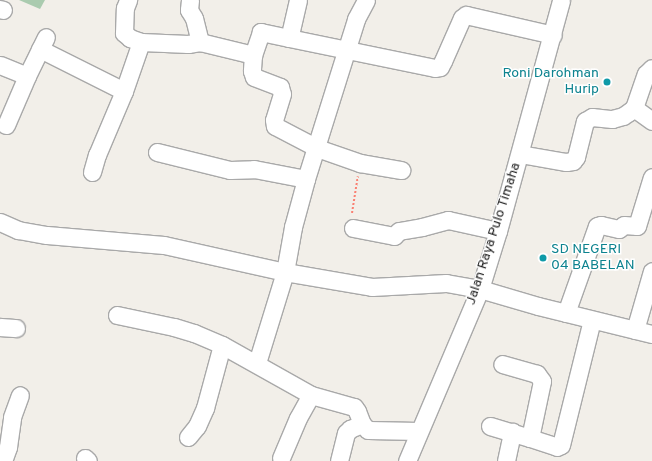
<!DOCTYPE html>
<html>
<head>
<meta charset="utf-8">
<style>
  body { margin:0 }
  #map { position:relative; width:652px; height:461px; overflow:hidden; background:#f2efe9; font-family:Overpass,sans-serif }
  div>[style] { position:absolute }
  .cemetery>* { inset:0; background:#aacbaf }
  .path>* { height:2px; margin-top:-1px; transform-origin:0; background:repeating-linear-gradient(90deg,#fa8072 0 2px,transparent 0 4px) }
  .roads { filter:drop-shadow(1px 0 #a9a9a9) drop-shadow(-1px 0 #a9a9a9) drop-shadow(0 1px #a9a9a9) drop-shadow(0 -1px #a9a9a9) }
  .minor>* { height:17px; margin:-8.5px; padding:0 8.5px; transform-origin:8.5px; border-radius:8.5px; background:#fff }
  .dots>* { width:11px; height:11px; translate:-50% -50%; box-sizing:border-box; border:2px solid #fff; border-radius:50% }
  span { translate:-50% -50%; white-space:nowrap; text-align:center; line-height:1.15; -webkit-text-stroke:3px #fff; paint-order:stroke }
  .culture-label { font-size:14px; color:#0d838f }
  .right { translate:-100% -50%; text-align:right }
  .left { translate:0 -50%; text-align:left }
  .street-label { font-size:14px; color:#222 }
</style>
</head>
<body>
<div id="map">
  <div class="cemetery">
    <i style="clip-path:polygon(19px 0,45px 0,40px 9px)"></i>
  </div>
  <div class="path">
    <i style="left:352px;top:213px;width:37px;rotate:-81deg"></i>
  </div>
  <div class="roads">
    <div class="minor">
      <i style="left:190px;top:0;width:10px;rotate:96deg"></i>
      <i style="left:189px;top:10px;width:9px;rotate:58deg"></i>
      <i style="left:194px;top:18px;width:25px;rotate:76deg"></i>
      <i style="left:298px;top:0;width:39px;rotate:103deg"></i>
      <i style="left:289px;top:38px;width:29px;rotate:-168deg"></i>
      <i style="left:261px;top:32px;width:24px;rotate:109deg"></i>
      <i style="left:253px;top:55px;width:16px;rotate:94deg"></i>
      <i style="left:252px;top:71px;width:6px;rotate:72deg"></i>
      <i style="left:254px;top:77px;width:28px;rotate:21deg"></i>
      <i style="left:280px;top:87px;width:7px;rotate:74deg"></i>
      <i style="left:282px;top:94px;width:27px;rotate:107deg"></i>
      <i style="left:274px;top:120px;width:6px;rotate:81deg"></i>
      <i style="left:275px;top:126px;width:47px;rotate:27.6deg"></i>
      <i style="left:317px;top:148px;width:46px;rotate:19.2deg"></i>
      <i style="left:360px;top:163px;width:42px;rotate:9.7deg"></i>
      <i style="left:0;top:9px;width:3px;rotate:18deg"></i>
      <i style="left:289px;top:38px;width:149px;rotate:11.6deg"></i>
      <i style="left:435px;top:68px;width:5px;rotate:-11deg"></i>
      <i style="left:440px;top:67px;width:7px;rotate:-63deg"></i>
      <i style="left:443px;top:61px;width:47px;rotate:-66.2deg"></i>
      <i style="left:462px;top:18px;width:5px;rotate:-37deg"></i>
      <i style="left:466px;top:15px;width:89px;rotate:12.9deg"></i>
      <i style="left:141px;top:42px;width:47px;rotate:2.4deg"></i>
      <i style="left:188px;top:44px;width:12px;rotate:-9deg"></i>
      <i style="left:200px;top:42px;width:55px;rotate:13.8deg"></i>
      <i style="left:40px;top:49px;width:94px;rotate:26.6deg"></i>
      <i style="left:0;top:65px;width:29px;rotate:22deg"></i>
      <i style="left:27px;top:76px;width:43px;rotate:-64deg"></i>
      <i style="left:634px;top:108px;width:22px;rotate:36deg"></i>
      <i style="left:6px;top:125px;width:53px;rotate:-66.8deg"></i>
      <i style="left:157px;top:152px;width:75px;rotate:13.9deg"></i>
      <i style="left:230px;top:170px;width:24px;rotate:-2deg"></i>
      <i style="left:254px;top:169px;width:53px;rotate:10.9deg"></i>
      <i style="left:520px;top:154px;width:47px;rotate:9.9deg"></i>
      <i style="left:566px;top:162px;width:7px;rotate:-8deg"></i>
      <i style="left:573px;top:161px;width:5px;rotate:-53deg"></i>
      <i style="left:576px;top:157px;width:37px;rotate:-76deg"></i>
      <i style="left:585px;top:121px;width:8px;rotate:-30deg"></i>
      <i style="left:592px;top:117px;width:20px;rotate:6deg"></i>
      <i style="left:612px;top:119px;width:11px;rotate:-15deg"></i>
      <i style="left:623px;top:116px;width:7px;rotate:-34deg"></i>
      <i style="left:629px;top:112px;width:6px;rotate:-39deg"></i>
      <i style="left:634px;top:108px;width:36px;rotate:-71deg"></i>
      <i style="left:646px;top:74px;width:8px;rotate:-45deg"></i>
      <i style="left:92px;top:172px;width:18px;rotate:-74deg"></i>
      <i style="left:97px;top:155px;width:69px;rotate:-67.1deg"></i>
      <i style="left:124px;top:91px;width:52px;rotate:-70.9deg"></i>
      <i style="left:141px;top:42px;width:12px;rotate:-160deg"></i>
      <i style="left:130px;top:38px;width:8px;rotate:-140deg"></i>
      <i style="left:124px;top:33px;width:25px;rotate:-88deg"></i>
      <i style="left:125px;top:8px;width:9px;rotate:-69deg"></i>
      <i style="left:0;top:222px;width:20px;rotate:24deg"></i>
      <i style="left:18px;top:230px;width:29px;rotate:10deg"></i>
      <i style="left:47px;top:235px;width:117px;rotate:4.9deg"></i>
      <i style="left:164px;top:245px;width:124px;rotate:12.6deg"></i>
      <i style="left:285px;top:272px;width:88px;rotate:9.8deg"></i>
      <i style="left:372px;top:287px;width:74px;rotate:-3.1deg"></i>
      <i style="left:446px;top:283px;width:35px;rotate:10deg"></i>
      <i style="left:480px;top:289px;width:60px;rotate:16.3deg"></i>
      <i style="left:538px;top:306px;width:117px;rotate:13.8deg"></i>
      <i style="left:353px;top:228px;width:42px;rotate:11deg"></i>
      <i style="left:394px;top:236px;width:7px;rotate:-45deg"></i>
      <i style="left:399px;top:231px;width:23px;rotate:-10deg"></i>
      <i style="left:422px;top:227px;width:27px;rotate:-15deg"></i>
      <i style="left:448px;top:220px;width:51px;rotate:12.4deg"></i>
      <i style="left:566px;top:313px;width:92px;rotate:-70.4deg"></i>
      <i style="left:597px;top:226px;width:4px;rotate:-14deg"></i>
      <i style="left:601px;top:225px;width:18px;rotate:13deg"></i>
      <i style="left:619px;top:229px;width:6px;rotate:-39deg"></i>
      <i style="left:624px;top:225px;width:13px;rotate:4deg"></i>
      <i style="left:637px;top:226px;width:51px;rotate:-73deg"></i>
      <i style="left:117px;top:315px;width:58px;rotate:11.9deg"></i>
      <i style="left:174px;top:327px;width:21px;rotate:17deg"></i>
      <i style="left:194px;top:333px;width:30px;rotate:23deg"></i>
      <i style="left:222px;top:345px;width:102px;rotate:29.3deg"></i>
      <i style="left:311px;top:395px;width:45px;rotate:15.6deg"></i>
      <i style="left:354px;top:407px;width:5px;rotate:53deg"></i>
      <i style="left:357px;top:411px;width:14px;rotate:69deg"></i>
      <i style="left:362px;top:424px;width:8px;rotate:45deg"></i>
      <i style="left:368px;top:430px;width:51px;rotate:1.1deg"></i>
      <i style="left:0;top:327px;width:16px;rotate:4deg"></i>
      <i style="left:635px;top:330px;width:61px;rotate:-73.9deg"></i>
      <i style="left:257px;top:363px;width:95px;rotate:-72.9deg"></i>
      <i style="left:285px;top:272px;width:46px;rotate:-79.9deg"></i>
      <i style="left:293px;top:227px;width:50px;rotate:-74.8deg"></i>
      <i style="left:306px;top:179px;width:168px;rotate:-72.6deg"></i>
      <i style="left:356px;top:19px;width:21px;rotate:-62deg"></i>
      <i style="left:490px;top:426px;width:42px;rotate:16.7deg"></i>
      <i style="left:530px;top:438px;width:58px;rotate:-78.1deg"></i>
      <i style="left:542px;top:381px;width:9px;rotate:-126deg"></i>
      <i style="left:537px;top:374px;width:36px;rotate:-164deg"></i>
      <i style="left:188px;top:437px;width:14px;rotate:-51deg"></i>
      <i style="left:197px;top:426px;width:20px;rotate:-66deg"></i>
      <i style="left:205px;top:408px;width:65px;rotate:-74.9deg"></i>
      <i style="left:530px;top:438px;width:28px;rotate:18deg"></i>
      <i style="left:557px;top:447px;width:4px;rotate:-27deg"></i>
      <i style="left:561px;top:445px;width:129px;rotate:-76.1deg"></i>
      <i style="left:85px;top:458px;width:4px;rotate:45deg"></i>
      <i style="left:281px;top:458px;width:43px;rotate:-67deg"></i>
      <i style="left:298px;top:418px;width:26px;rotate:-61deg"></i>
      <i style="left:3px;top:461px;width:15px;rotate:-70deg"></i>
      <i style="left:8px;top:447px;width:30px;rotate:-82deg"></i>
      <i style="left:12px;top:417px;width:23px;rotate:-70deg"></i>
      <i style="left:339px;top:461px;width:29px;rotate:-76deg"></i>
      <i style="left:346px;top:433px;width:6px;rotate:-45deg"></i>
      <i style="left:350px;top:429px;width:13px;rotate:-23deg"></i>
      <i style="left:407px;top:461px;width:187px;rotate:-67deg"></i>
      <i style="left:480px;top:289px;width:61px;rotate:-72.8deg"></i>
      <i style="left:498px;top:231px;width:239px;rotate:-74.7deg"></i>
      <i style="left:506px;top:461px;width:30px;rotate:-78deg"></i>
    </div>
  </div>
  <div class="dots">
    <i style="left:607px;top:82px;background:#0f9aa8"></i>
    <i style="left:543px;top:258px;background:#0f9aa8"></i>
  </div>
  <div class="culture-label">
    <span class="right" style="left:599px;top:82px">Roni Darohman<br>Hurip</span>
    <span class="left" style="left:551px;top:258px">SD NEGERI<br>04 BABELAN</span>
  </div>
  <div class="street-label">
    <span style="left:494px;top:234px;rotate:-72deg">Jalan Raya Pulo Timaha</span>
  </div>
</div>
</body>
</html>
